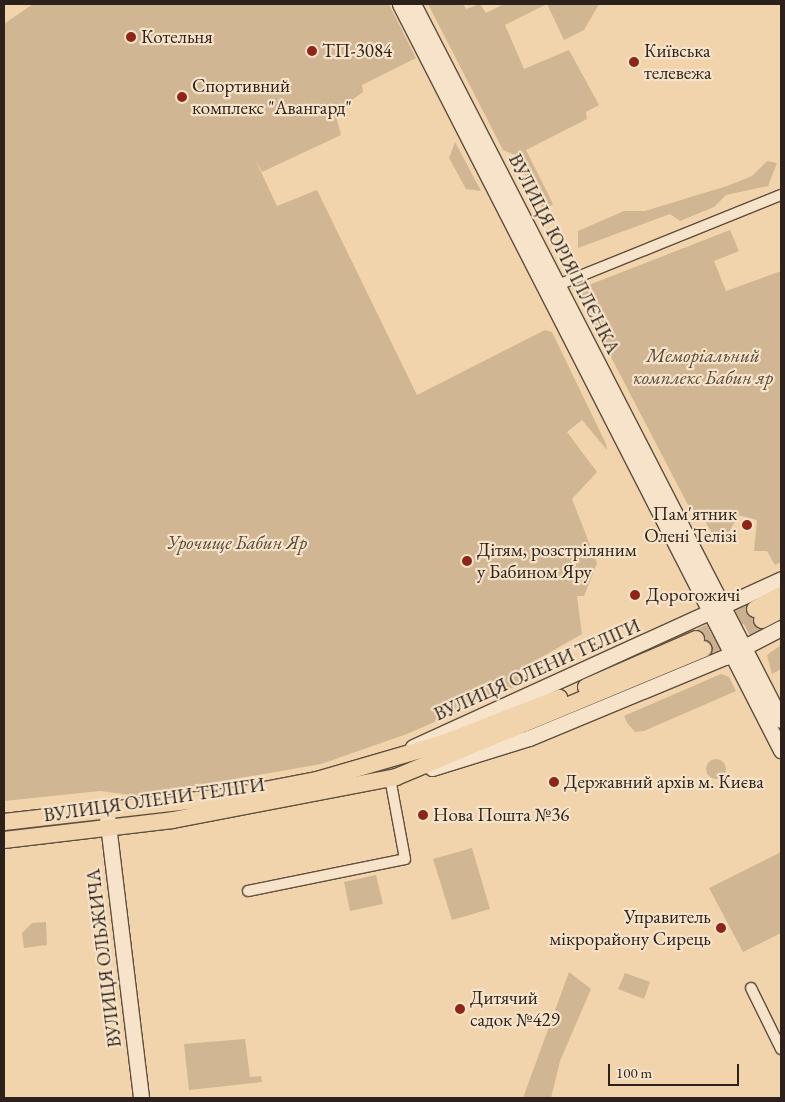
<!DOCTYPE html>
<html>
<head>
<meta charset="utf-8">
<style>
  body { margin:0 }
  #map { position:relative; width:785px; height:1102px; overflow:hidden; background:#f1d4ac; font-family:"EB Garamond",serif }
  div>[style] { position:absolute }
  .green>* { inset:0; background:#d0b693 }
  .round { border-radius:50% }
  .primary-tunnel>* { height:16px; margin-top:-8px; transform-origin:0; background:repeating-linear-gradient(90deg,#cab08f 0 16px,transparent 0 24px) }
  .roads { filter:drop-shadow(1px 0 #5d4e3f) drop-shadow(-1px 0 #5d4e3f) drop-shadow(0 1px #5d4e3f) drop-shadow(0 -1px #5d4e3f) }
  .minor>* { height:10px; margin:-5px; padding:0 5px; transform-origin:5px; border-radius:5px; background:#f6e3c9 }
  .secondary>* { height:15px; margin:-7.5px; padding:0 7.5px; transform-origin:7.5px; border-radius:7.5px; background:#f6e3c9 }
  .primary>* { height:16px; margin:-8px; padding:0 8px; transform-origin:8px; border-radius:8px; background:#f1d4ac }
  .dots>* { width:14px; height:14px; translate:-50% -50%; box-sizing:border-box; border:2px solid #f6e3c9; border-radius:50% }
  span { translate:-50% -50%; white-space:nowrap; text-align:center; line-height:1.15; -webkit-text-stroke:4.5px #f6e3c9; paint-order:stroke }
  .poi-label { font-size:19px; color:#2c221b }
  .left { translate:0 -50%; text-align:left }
  .right { translate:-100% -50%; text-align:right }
  .street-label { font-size:19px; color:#2c221b }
  .park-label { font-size:19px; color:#554739; font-style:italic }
  .frame { position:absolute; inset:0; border:5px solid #2c221b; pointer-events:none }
  .scale { position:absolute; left:608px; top:1064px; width:131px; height:22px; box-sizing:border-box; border:2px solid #2c221b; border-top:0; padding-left:6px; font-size:15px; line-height:18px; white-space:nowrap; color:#2c221b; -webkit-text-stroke:4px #f6e3c9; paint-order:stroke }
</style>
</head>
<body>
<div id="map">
  <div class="green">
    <i style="clip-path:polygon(33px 4px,389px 4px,416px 58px,362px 85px,363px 92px,335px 112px,341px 135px,262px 172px,254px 157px,277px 206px,317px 190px,417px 395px,545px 330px,552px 332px,606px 444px,607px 450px,582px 420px,567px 432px,597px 472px,572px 499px,597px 563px,584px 596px,577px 596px,582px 634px,519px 670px,519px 685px,407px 734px,321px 764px,138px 796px,100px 791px,4px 801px,4px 24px)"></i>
    <i style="clip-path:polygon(428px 4px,463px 4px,466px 9px,480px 4px,486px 13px,504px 4px,599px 4px,584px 30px,564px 40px,547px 4px,505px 25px,524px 69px,569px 50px,599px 105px,586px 112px,587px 119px,526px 150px,553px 204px,544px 211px,515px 155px,503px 150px)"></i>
    <i style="clip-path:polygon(455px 142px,481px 191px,466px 189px,449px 158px)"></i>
    <i style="clip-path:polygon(767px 161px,777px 163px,768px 186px,726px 195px,714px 207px,680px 221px,670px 214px,578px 248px,578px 231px,624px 211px,645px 211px,727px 186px,752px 176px)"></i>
    <i style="clip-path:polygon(730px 230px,739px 251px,714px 261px,726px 291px,781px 271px,781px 562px,775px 565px,767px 551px,754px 551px,757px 520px,738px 515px,725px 540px,717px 541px,703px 518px,688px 505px,576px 290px)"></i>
    <i style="clip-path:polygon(781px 645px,781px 669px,772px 674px,767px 655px)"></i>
    <i style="clip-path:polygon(721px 674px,729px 677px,736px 691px,644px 731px,635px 732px,628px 724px,624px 716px)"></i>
    <i class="round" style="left:706px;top:759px;width:20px;height:20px"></i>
    <i style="clip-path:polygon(472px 848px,490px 909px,452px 920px,433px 859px)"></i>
    <i style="clip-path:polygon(781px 852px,781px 933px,743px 952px,709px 888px)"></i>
    <i style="clip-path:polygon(376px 875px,383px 904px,350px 911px,344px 882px)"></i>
    <i style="clip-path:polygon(46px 922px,47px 945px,24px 948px,22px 933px,32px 923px)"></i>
    <i style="clip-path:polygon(569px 972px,591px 989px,560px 1061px,551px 1098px,523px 1098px)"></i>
    <i style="clip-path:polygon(625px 973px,650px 982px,644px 999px,618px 989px)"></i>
    <i style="clip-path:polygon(245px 1039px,250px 1077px,261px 1076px,262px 1082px,189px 1090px,184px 1044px)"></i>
  </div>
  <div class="primary-tunnel">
    <i style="left:696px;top:639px;width:66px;rotate:-27deg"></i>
    <i style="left:703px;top:649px;width:66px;rotate:-26.2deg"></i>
  </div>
  <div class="roads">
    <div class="minor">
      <i style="left:553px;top:287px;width:246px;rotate:-22deg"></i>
      <i style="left:248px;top:891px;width:160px;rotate:-11.5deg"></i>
      <i style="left:405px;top:859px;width:82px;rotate:-100.5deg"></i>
      <i style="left:751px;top:988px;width:68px;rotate:63.8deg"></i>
    </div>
    <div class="secondary">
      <i style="left:400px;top:4px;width:838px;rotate:62.95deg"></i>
      <i style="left:413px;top:4px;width:805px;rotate:62.8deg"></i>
      <i style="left:413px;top:747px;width:405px;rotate:-24.5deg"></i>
      <i style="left:432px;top:768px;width:102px;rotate:-17.2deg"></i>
      <i style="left:529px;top:738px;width:212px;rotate:-22.5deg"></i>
      <i style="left:725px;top:657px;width:63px;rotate:-27.4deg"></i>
      <i style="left:107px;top:816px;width:284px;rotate:83.1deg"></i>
    </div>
    <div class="primary">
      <i style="left:755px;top:609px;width:30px;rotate:-28deg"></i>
      <i style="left:762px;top:620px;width:21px;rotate:-28deg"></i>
      <i style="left:586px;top:687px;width:120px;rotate:-23.6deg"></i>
      <i style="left:4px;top:822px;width:230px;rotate:-6.5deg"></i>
      <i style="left:233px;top:796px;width:86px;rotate:-10.8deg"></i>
      <i style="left:317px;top:780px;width:129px;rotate:-16.2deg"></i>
      <i style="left:441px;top:744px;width:127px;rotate:-21.3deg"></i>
      <i style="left:4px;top:840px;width:170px;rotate:-6.7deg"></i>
      <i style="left:173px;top:820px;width:227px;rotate:-10.9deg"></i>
      <i style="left:396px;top:777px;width:333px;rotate:-22.6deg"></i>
    </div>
  </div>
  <div class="dots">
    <i style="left:131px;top:37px;background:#8f2418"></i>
    <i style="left:312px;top:51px;background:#8f2418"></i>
    <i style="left:634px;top:62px;background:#8f2418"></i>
    <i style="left:182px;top:97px;background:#8f2418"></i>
    <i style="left:747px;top:525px;background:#8f2418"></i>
    <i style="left:467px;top:561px;background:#8f2418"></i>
    <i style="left:635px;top:595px;background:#8f2418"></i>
    <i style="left:554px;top:782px;background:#8f2418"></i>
    <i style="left:423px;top:815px;background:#8f2418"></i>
    <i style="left:721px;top:928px;background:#8f2418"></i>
    <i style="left:460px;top:1009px;background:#8f2418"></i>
  </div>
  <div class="poi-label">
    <span class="left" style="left:141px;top:37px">Котельня</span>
    <span class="left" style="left:322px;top:51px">ТП-3084</span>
    <span class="left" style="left:644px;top:62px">Київська<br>телевежа</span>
    <span class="left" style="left:192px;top:97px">Спортивний<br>комплекс "Авангард"</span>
    <span class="right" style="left:737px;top:525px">Пам'ятник<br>Олені Телізі</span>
    <span class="left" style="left:477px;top:561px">Дітям, розстріляним<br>у Бабином Яру</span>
    <span class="left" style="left:646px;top:595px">Дорогожичі</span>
    <span class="left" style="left:564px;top:782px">Державний архів м. Києва</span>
    <span class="left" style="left:433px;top:815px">Нова Пошта №36</span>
    <span class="right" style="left:711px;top:928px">Управитель<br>мікрорайону Сирець</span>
    <span class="left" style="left:470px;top:1009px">Дитячий<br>садок №429</span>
  </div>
  <div class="street-label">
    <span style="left:564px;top:254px;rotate:63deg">ВУЛИЦЯ ЮРІЯ ІЛЛЄНКА</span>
    <span style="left:537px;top:670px;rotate:-24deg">ВУЛИЦЯ ОЛЕНИ ТЕЛІГИ</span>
    <span style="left:154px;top:800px;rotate:-8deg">ВУЛИЦЯ ОЛЕНИ ТЕЛІГИ</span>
    <span style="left:104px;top:958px;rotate:-97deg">ВУЛИЦЯ ОЛЬЖИЧА</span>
  </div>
  <div class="park-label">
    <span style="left:703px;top:367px">Меморіальний<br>комплекс Бабин яр</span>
    <span style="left:237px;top:543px">Урочище Бабин Яр</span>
  </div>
  <div class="frame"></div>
  <div class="scale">100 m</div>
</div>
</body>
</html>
